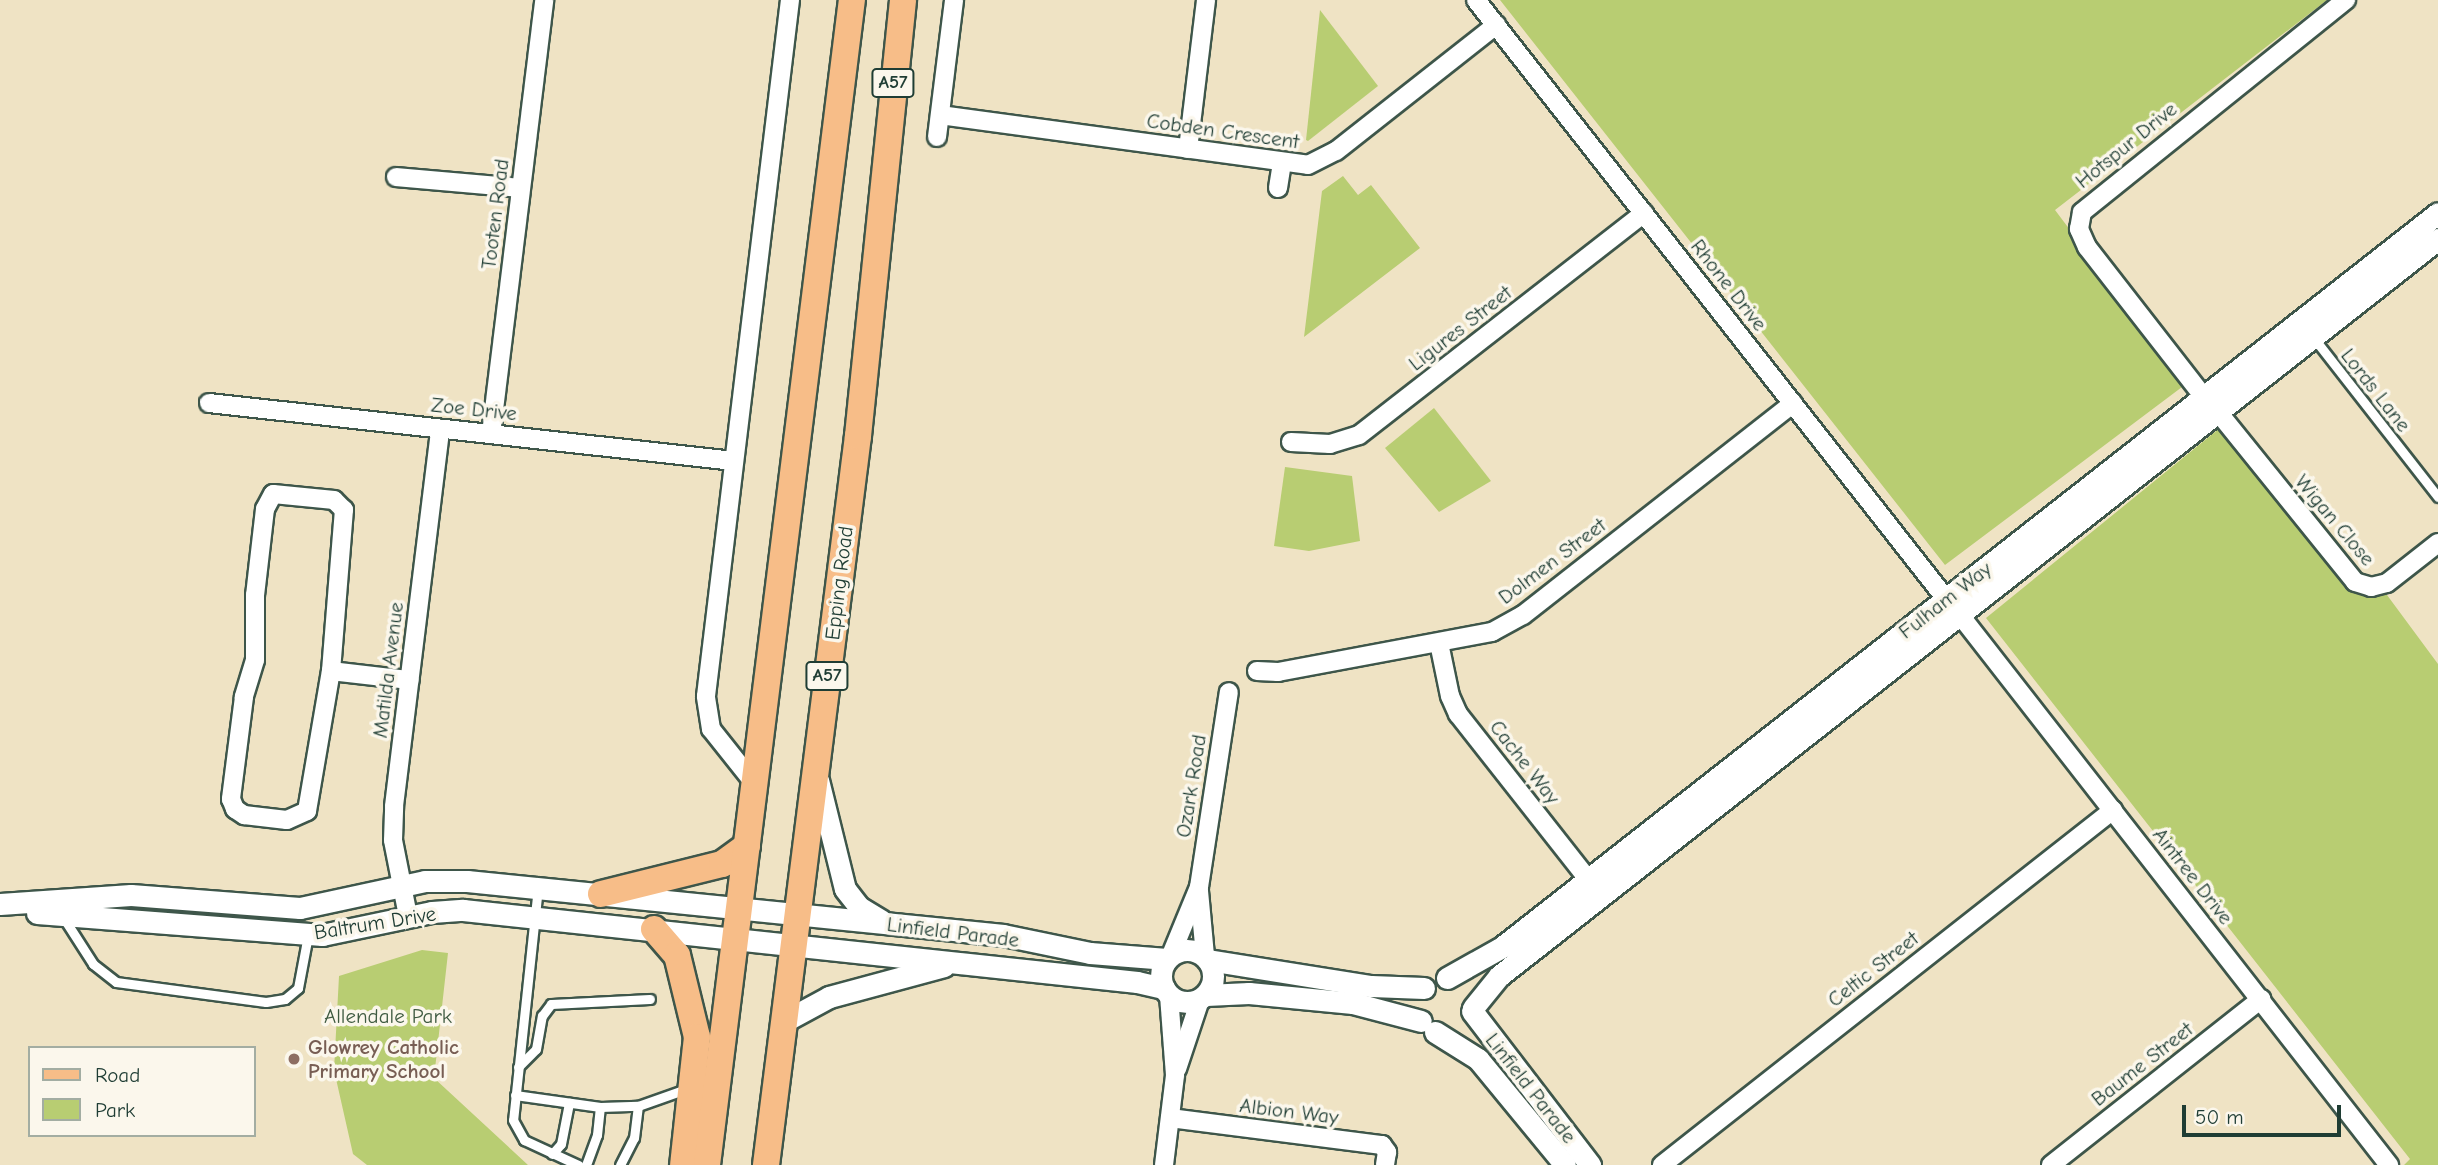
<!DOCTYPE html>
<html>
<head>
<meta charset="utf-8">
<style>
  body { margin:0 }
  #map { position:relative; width:2438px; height:1165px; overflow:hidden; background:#efe3c4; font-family:"Comic Neue",sans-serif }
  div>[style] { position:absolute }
  .green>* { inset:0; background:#b8cd72 }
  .roads { filter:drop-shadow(2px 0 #3e564a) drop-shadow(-2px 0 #3e564a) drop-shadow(0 2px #3e564a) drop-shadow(0 -2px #3e564a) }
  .service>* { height:9px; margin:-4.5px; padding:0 4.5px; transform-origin:4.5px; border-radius:4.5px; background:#fff }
  .minor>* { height:18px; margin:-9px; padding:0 9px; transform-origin:9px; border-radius:9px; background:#fff }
  .tertiary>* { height:21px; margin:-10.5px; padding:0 10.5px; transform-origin:10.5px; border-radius:10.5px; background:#fff }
  .tertiary>.ring { margin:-10.5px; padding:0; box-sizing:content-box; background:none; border:21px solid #fff; border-radius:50% }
  .primary>* { height:26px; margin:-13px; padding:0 13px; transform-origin:13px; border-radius:13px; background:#f7bd88 }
  .dots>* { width:19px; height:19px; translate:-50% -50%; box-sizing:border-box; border:4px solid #fbf7ec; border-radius:50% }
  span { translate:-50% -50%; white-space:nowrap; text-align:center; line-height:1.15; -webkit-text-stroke:7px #fbf7ec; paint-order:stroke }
  .shield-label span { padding:2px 5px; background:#fbf7ec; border:2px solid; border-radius:5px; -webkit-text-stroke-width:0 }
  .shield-label { font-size:19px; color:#1f3d34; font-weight:700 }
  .street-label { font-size:21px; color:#1f3d34 }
  .park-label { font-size:21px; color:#3e5a40 }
  .education-label { font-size:21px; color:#785e54; font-weight:700 }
  .left { translate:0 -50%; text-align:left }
  .legend { position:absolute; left:28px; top:1046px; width:228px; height:91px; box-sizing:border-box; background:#fbf7ec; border:2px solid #a3ada2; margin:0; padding:9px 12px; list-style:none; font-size:21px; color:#1f3d34 }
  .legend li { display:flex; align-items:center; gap:14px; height:35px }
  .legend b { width:35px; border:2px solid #a3ada2 }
  .scale { position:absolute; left:2182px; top:1105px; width:159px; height:32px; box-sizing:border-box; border:4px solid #1f3d34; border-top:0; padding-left:9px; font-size:21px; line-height:24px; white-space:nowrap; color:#1f3d34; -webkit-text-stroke:5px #fbf7ec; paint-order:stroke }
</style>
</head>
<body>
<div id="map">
  <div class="green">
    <i style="clip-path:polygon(1500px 0,2327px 0,2055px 210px,2186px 384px,1945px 565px)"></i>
    <i style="clip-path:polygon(1320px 10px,1378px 86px,1308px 141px,1306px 140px)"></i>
    <i style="clip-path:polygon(1343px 176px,1358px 195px,1371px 185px,1420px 248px,1304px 337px,1322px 191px)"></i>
    <i style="clip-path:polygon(1434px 408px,1491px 481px,1439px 512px,1385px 448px)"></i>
    <i style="clip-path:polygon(2221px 427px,2345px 586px,2387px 595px,2438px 664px,2438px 1165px,2404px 1165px,2410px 1159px,1986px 618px)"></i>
    <i style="clip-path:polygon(1285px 467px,1352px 476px,1360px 541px,1309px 551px,1274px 546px)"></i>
    <i style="clip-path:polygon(422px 950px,448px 953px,434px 1078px,528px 1165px,367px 1165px,353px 1154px,334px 1070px,339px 976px)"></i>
  </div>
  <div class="roads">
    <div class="service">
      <i style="left:2313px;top:337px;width:203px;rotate:52deg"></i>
      <i style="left:538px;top:887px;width:234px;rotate:96.1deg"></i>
      <i style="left:513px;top:1120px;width:23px;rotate:61deg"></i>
      <i style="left:524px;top:1140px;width:60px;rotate:24.8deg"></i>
      <i style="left:63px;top:917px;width:56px;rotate:57.4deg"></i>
      <i style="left:93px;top:964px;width:29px;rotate:38deg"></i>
      <i style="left:116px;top:982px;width:151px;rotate:7.6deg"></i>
      <i style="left:266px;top:1002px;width:19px;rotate:-9deg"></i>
      <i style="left:285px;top:999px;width:17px;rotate:-40deg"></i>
      <i style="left:298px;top:988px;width:54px;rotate:-79.3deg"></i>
      <i style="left:518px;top:1067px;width:25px;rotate:-45deg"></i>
      <i style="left:536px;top:1049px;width:34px;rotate:-80deg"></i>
      <i style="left:542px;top:1016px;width:15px;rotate:-53deg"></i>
      <i style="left:551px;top:1004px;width:99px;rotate:-2.9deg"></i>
      <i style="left:515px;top:1095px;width:86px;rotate:8deg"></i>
      <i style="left:600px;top:1107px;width:38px;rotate:-2deg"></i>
      <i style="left:552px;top:1154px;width:13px;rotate:-48deg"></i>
      <i style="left:561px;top:1144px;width:42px;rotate:-79deg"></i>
      <i style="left:586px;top:1165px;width:32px;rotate:-70deg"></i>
      <i style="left:597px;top:1135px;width:28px;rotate:-84deg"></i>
      <i style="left:620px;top:1165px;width:30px;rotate:-63deg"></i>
      <i style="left:634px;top:1138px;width:32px;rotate:-83deg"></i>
      <i style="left:638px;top:1106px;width:54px;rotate:-19.4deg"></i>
    </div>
    <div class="minor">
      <i style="left:1476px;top:0;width:761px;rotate:51.88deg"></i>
      <i style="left:940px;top:115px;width:371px;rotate:7.7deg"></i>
      <i style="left:1308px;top:165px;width:31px;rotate:-27deg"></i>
      <i style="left:1336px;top:151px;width:204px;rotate:-38.2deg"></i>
      <i style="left:937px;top:137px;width:138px;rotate:-82.9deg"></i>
      <i style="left:1188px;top:149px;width:150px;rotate:-83.1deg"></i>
      <i style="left:396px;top:177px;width:125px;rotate:5deg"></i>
      <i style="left:1278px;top:188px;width:26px;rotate:-81deg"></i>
      <i style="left:2203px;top:396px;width:189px;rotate:-127.9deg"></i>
      <i style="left:2087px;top:247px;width:20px;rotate:-114deg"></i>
      <i style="left:2079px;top:229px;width:17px;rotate:-80deg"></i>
      <i style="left:2082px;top:212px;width:339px;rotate:-38.8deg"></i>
      <i style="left:209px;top:403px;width:528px;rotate:6.3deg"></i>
      <i style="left:2218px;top:412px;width:218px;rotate:51.1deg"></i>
      <i style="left:2355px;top:582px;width:17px;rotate:17deg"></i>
      <i style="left:2371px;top:587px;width:16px;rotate:-14deg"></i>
      <i style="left:2387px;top:583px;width:65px;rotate:-38.1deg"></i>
      <i style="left:491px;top:434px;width:437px;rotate:-83deg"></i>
      <i style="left:1291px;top:442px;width:39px;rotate:3deg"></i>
      <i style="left:1330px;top:444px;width:30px;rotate:-17deg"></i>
      <i style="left:1359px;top:435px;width:361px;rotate:-37.9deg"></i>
      <i style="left:1960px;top:615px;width:698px;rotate:52.05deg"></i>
      <i style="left:1439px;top:643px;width:54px;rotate:78.3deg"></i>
      <i style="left:1450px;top:696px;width:20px;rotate:66deg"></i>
      <i style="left:1458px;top:714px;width:221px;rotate:51.8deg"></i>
      <i style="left:331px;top:671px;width:162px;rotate:-85.4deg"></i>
      <i style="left:344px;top:510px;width:14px;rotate:-135deg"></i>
      <i style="left:334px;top:500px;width:61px;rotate:-174.4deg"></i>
      <i style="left:273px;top:494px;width:17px;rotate:118deg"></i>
      <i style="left:265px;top:509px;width:87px;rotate:96.6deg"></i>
      <i style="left:255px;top:595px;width:65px;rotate:90deg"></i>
      <i style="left:255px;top:660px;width:39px;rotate:107deg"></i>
      <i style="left:244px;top:697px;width:103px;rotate:97.3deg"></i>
      <i style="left:231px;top:799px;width:11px;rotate:68deg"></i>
      <i style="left:235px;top:809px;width:11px;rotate:34deg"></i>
      <i style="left:244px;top:815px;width:43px;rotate:6.6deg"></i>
      <i style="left:287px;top:820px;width:22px;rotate:-24deg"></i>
      <i style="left:307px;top:811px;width:142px;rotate:-80.3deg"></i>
      <i style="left:331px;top:671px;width:79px;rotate:6.6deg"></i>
      <i style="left:1257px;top:671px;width:21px;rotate:3deg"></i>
      <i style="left:1278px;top:672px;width:218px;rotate:-10.6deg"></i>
      <i style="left:1492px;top:632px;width:35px;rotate:-29deg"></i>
      <i style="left:1523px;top:615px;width:343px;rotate:-38.1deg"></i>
      <i style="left:754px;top:783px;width:69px;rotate:-128.5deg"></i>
      <i style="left:711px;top:729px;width:33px;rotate:-99deg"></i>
      <i style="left:706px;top:696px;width:701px;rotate:-83.12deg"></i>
      <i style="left:1199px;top:891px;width:65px;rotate:84.7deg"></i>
      <i style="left:408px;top:916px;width:77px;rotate:-101.2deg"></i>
      <i style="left:393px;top:840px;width:34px;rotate:-88deg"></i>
      <i style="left:394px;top:806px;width:380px;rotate:-83deg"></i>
      <i style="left:1171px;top:955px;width:74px;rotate:-67.6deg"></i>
      <i style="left:1199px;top:887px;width:197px;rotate:-81.3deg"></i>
      <i style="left:1177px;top:1069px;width:73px;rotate:-71.6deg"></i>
      <i style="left:1170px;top:1118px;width:214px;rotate:7.3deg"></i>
      <i style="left:1382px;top:1145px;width:9px;rotate:54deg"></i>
      <i style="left:1387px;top:1152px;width:13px;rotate:99deg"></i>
      <i style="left:1164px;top:1165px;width:91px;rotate:-83deg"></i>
      <i style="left:1175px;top:1075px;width:79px;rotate:-94.3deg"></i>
      <i style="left:1662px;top:1165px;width:574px;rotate:-38.21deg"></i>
      <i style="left:2051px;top:1165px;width:268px;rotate:-38.3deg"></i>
    </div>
    <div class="tertiary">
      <i style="left:818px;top:780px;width:112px;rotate:76.1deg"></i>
      <i style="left:845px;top:889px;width:23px;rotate:52deg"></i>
      <i style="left:859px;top:907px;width:26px;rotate:31deg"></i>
      <i style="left:0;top:904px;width:131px;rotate:-3.9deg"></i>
      <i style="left:131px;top:895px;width:169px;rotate:4.4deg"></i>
      <i style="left:300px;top:908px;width:128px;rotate:-12.2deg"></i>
      <i style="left:425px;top:881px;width:42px"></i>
      <i style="left:467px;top:881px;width:539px;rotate:5.75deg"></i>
      <i style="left:1003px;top:935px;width:89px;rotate:11.7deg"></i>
      <i style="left:1090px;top:953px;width:77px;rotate:4.5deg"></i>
      <i style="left:37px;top:913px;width:286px;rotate:4.4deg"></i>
      <i style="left:322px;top:935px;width:112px;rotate:-11.8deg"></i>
      <i style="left:432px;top:912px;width:31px;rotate:-4deg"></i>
      <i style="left:463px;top:910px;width:678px;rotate:6.1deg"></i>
      <i style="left:1137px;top:982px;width:28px;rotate:13deg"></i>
      <i class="ring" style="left:1161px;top:950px;width:31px;height:31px"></i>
      <i style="left:1208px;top:960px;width:165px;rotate:9.1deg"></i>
      <i style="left:1371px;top:986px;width:53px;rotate:2.2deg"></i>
      <i style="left:1447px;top:978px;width:63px;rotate:-29.4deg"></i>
      <i style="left:1502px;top:947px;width:1189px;rotate:-38.1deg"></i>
      <i style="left:1206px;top:995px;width:43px;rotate:-2.7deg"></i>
      <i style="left:1249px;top:993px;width:104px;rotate:5.5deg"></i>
      <i style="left:1353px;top:1003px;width:70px;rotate:14.8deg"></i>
      <i style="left:1473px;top:1008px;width:41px;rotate:-50.9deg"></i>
      <i style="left:1499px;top:976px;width:1194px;rotate:-38.13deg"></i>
      <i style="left:1472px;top:1011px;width:194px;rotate:52.5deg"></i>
      <i style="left:783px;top:1022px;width:52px;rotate:-28.5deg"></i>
      <i style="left:829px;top:997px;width:119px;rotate:-15.1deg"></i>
      <i style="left:1435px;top:1032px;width:51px;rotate:32.1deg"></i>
      <i style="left:1478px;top:1059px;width:137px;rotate:50.6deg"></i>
    </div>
    <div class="primary">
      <i style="left:601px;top:894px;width:125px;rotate:-13.9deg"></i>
      <i style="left:722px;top:864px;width:31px;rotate:-36deg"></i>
      <i style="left:654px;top:929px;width:35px;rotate:49deg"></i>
      <i style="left:677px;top:955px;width:84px;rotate:76.3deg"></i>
      <i style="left:697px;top:1037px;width:129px;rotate:96.2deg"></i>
      <i style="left:707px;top:1165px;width:1174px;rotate:-82.91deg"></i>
      <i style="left:766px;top:1165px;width:735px;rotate:-82.81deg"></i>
      <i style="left:858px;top:436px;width:438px;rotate:-84.1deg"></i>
    </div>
  </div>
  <div class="dots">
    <i style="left:294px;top:1059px;background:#8d6e63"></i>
  </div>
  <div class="shield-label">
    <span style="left:893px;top:83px">A57</span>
    <span style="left:827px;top:676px">A57</span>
  </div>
  <div class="street-label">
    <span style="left:1223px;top:131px;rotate:8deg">Cobden Crescent</span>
    <span style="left:2126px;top:145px;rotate:-39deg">Hotspur Drive</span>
    <span style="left:495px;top:214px;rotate:-83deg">Tooten Road</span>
    <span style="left:1729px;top:285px;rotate:52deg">Rhone Drive</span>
    <span style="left:1460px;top:328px;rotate:-38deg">Ligures Street</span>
    <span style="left:2376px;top:390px;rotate:52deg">Lords Lane</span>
    <span style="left:474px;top:409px;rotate:6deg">Zoe Drive</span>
    <span style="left:2335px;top:520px;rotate:50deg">Wigan Close</span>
    <span style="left:1552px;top:561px;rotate:-37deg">Dolmen Street</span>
    <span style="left:839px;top:583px;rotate:-83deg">Epping Road</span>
    <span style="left:1945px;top:600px;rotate:-38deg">Fulham Way</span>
    <span style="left:388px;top:670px;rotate:-83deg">Matilda Avenue</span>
    <span style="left:1525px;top:762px;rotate:52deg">Cache Way</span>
    <span style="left:1191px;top:786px;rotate:-81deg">Ozark Road</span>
    <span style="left:2193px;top:876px;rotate:52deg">Aintree Drive</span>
    <span style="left:375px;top:923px;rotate:-9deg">Baltrum Drive</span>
    <span style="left:953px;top:932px;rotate:7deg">Linfield Parade</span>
    <span style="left:1873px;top:969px;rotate:-38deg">Celtic Street</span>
    <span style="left:2142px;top:1064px;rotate:-38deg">Baume Street</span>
    <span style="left:1531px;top:1088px;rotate:52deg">Linfield Parade</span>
    <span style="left:1289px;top:1111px;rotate:7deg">Albion Way</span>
  </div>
  <div class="park-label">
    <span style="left:388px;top:1016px">Allendale Park</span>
  </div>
  <div class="education-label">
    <span class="left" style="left:308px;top:1059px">Glowrey Catholic<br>Primary School</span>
  </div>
  <ul class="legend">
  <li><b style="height:9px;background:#f7bd88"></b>Road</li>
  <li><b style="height:19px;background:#b8cd72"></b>Park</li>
  </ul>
  <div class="scale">50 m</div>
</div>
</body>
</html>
